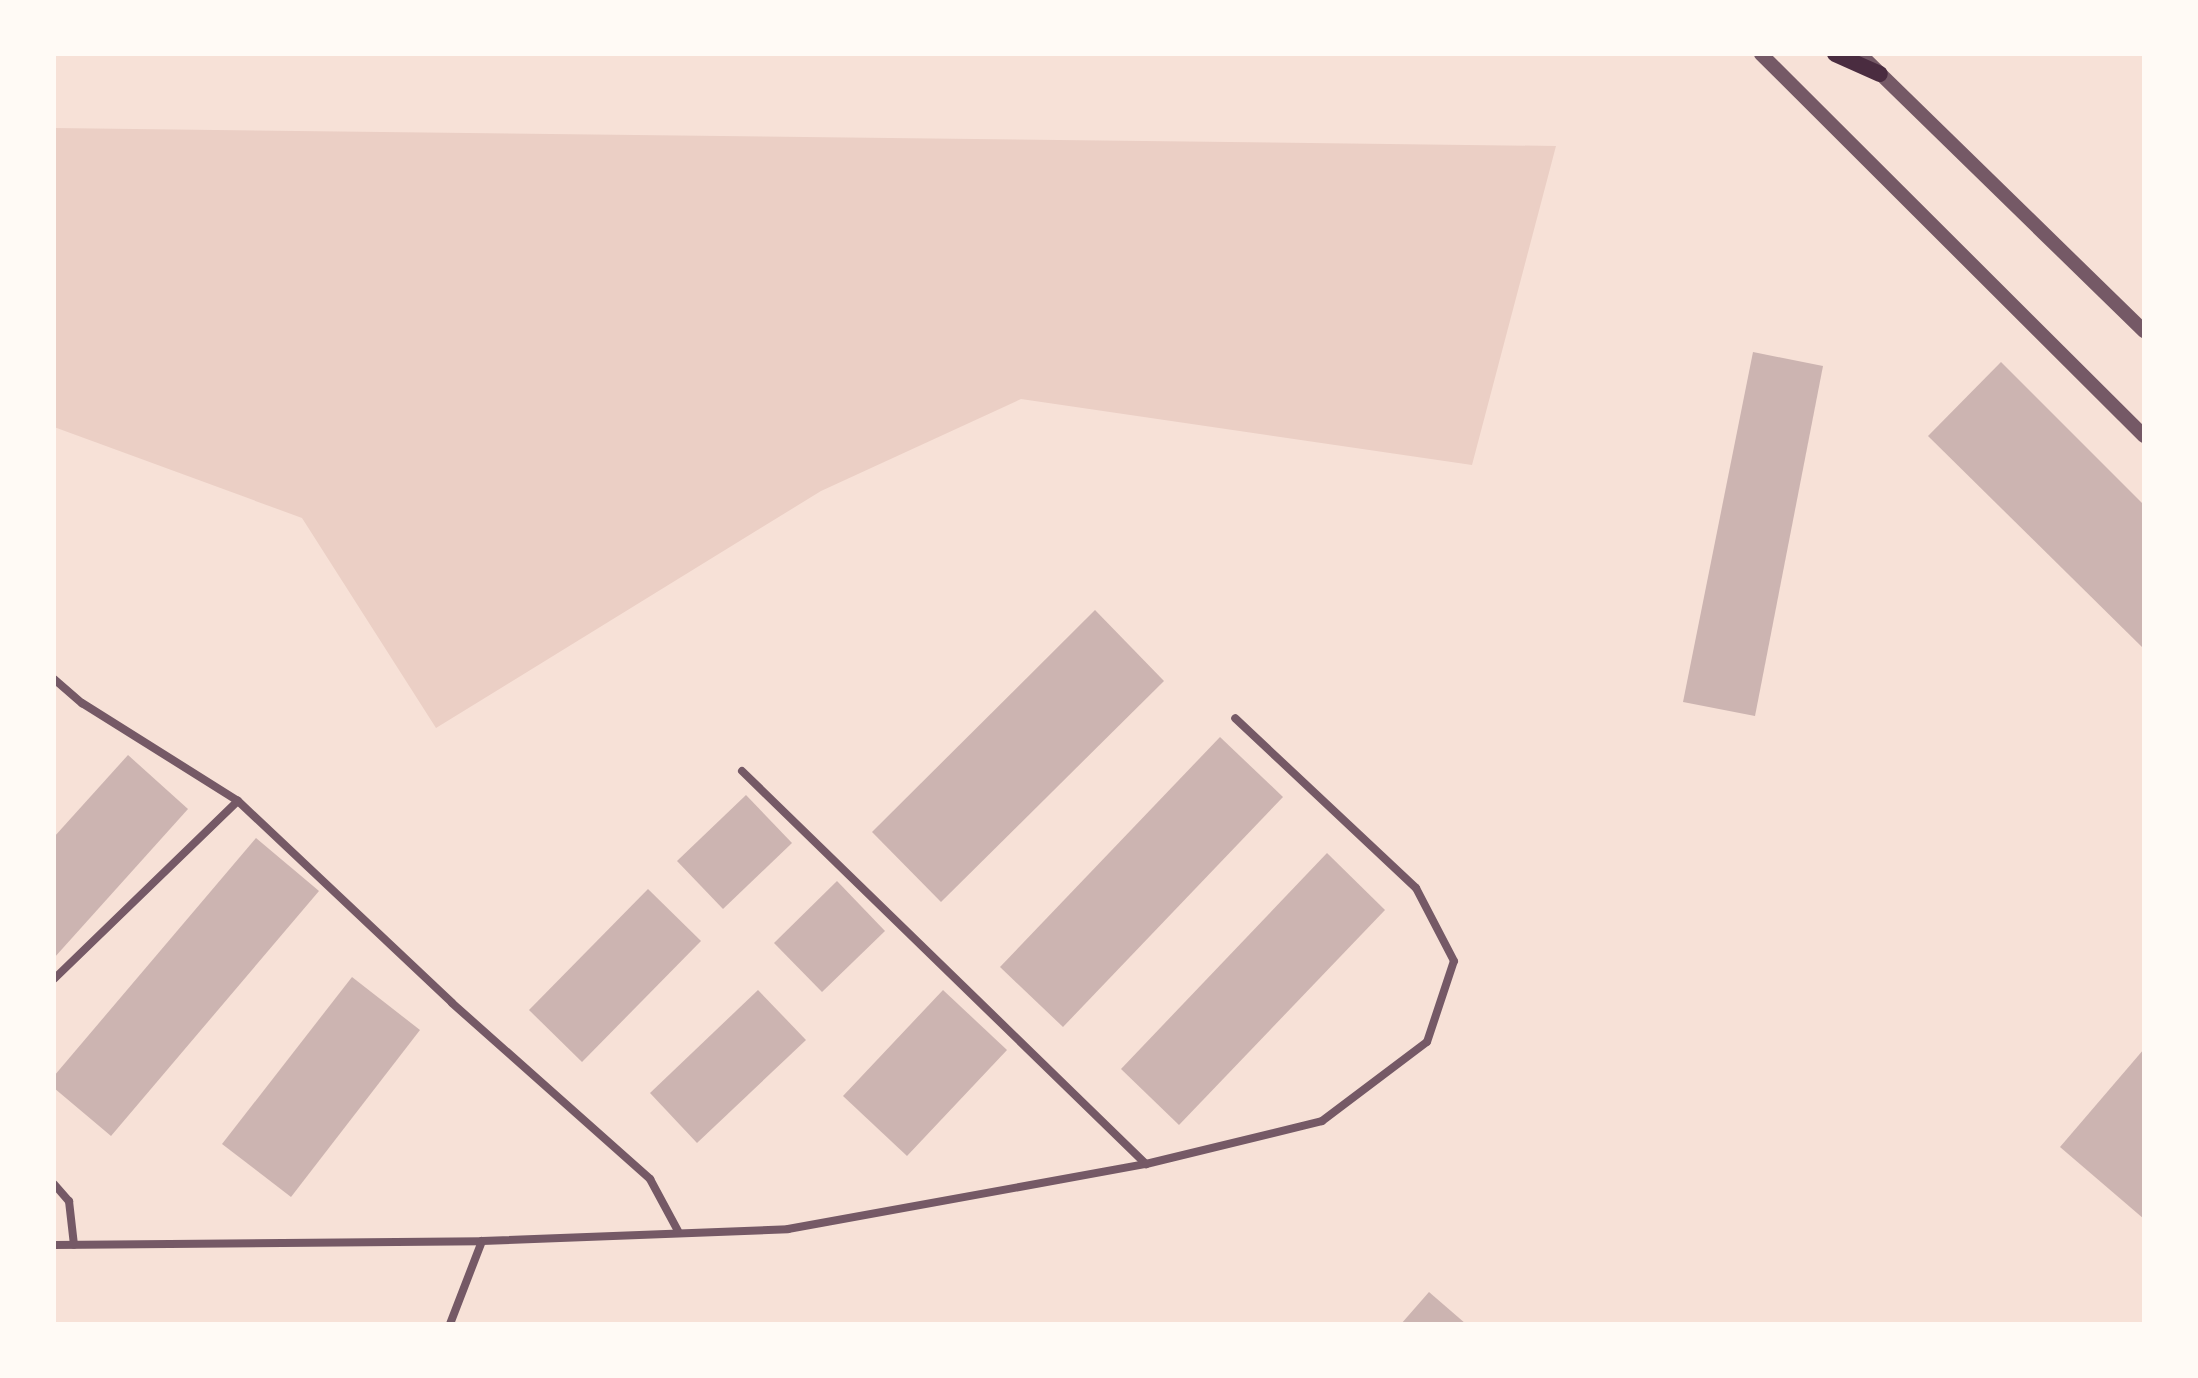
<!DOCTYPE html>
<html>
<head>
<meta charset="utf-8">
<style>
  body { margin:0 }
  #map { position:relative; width:2198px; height:1378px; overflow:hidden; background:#f7e1d7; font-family:"Open Sans",sans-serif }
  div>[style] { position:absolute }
  .green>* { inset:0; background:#ebcfc5 }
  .building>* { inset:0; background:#ccb4b1 }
  .minor>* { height:8px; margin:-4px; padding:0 4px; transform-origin:4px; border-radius:4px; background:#755966 }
  .tertiary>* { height:14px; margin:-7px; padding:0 7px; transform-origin:7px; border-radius:7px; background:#755966 }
  .secondary>* { height:16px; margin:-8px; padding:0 8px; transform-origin:8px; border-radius:8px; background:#4a2c40 }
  span { translate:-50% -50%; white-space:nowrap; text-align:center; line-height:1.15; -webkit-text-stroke:6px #fffaf5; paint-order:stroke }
  .frame { position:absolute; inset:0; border:56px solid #fffaf5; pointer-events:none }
</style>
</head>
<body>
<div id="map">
  <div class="green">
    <i style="clip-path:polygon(54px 128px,1556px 146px,1472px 465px,1021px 399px,821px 491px,436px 728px,302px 518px,54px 427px)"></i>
  </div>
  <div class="building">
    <i style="clip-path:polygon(1753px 352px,1823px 366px,1755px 716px,1683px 702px)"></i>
    <i style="clip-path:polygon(2001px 362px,2144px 505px,2144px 649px,1928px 436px)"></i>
    <i style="clip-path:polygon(1095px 610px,1164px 681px,941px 902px,872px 832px)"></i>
    <i style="clip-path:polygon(1220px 737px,1283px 797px,1063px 1027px,1000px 967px)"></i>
    <i style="clip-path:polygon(128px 755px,188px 809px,54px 958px,54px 837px)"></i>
    <i style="clip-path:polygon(746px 795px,792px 843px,723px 909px,677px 861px)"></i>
    <i style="clip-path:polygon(256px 838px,319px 891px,111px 1136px,54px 1088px,54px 1076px)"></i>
    <i style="clip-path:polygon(1327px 853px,1385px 910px,1179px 1125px,1121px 1069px)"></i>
    <i style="clip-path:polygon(837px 881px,885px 931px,822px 992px,774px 943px)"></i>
    <i style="clip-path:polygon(648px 889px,701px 941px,582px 1062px,529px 1010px)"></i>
    <i style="clip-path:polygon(352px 977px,420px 1030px,291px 1197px,222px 1144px)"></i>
    <i style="clip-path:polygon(758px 990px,806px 1040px,697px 1143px,650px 1093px)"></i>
    <i style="clip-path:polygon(943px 990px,1007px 1050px,907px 1156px,843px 1096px)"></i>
    <i style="clip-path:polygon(2144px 1049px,2144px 1219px,2060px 1147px)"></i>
    <i style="clip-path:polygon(1429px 1292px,1466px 1324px,1401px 1324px)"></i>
  </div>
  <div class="minor">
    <i style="left:54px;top:679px;width:37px;rotate:41deg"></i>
    <i style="left:82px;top:703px;width:184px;rotate:32.1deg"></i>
    <i style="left:742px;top:771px;width:564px;rotate:44.21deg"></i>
    <i style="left:54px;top:979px;width:256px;rotate:-44.1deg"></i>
    <i style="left:238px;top:801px;width:294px;rotate:43.3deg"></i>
    <i style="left:452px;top:1003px;width:265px;rotate:41.6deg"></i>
    <i style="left:650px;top:1179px;width:59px;rotate:61.7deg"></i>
    <i style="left:54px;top:1184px;width:23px;rotate:49deg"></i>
    <i style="left:69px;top:1201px;width:44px;rotate:83.5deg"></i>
    <i style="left:54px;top:1245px;width:428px;rotate:-0.5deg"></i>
    <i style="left:482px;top:1241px;width:306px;rotate:-2.2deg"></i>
    <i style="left:788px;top:1229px;width:364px;rotate:-10.3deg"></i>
    <i style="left:1146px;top:1164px;width:181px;rotate:-13.7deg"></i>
    <i style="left:1322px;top:1121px;width:131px;rotate:-37deg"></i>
    <i style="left:1427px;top:1042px;width:85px;rotate:-71.6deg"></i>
    <i style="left:1454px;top:961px;width:82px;rotate:-117.5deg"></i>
    <i style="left:1416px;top:888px;width:248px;rotate:-136.8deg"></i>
    <i style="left:450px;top:1324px;width:89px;rotate:-68.9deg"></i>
  </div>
  <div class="tertiary">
    <i style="left:1761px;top:54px;width:541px;rotate:44.93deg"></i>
    <i style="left:1860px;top:54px;width:397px;rotate:44.3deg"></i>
  </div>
  <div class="secondary">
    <i style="left:1835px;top:54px;width:49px;rotate:24deg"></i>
  </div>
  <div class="frame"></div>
</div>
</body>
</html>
